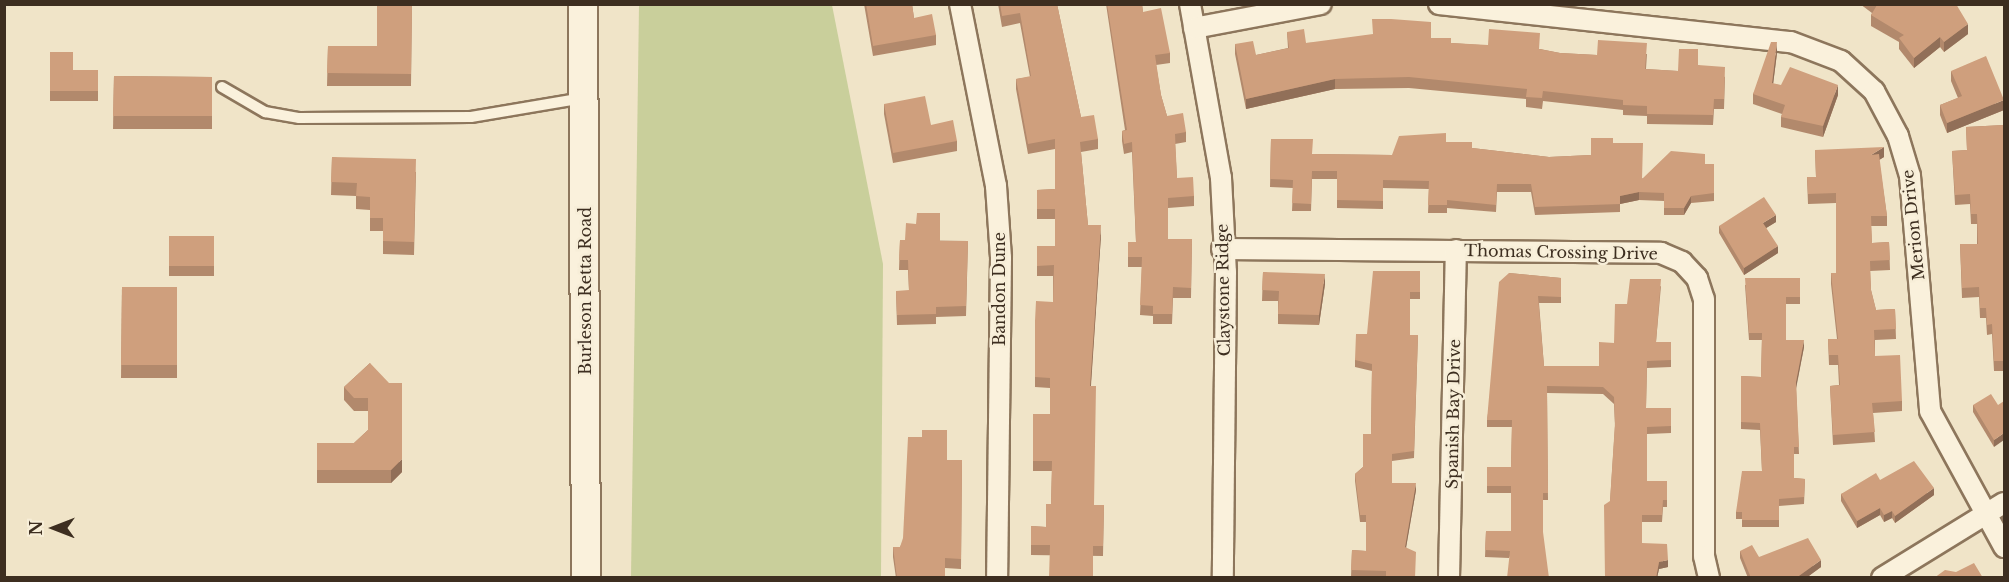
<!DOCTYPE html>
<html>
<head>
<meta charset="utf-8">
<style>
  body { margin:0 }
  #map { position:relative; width:2009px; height:582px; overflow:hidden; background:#f0e4c8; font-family:"Libre Baskerville",serif }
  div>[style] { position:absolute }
  .green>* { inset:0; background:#c9cf9b }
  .roads { filter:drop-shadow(2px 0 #8d765c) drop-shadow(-2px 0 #8d765c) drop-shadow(0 2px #8d765c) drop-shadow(0 -2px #8d765c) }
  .lane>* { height:10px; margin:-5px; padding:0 5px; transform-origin:5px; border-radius:5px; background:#faf1dc }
  .street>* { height:20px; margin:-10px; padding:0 10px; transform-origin:10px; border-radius:10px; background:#faf1dc }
  .secondary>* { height:28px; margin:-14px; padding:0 14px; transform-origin:14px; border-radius:14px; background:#faf1dc }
  .wall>* { inset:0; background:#b2896c }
  .shaded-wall>* { inset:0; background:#916f58 }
  .building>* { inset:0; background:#cf9f7d }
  span { translate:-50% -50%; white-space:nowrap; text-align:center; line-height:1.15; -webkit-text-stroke:5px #f7eed8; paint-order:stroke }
  .street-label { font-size:16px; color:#3d2e20 }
  .frame { position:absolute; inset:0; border:6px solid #3d2e20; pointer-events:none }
  .north { position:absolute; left:24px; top:498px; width:60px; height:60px; -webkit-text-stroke:4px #f7eed8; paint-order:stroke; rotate:270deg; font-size:16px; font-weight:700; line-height:24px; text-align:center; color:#3d2e20 }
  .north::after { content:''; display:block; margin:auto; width:21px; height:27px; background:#3d2e20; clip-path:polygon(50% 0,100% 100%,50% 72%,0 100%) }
</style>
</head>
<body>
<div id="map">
  <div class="green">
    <i style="clip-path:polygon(639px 5px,832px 5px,883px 264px,881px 577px,631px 577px)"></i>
  </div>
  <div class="roads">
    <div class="lane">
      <i style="left:222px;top:87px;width:50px;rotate:30.2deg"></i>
      <i style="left:265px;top:112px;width:35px;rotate:10deg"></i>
      <i style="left:299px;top:118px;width:172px;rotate:-0.3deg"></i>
      <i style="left:471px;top:117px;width:114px;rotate:-9.6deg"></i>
    </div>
    <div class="street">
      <i style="left:960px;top:4px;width:186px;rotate:78.8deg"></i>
      <i style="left:996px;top:186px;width:72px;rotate:86deg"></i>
      <i style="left:1001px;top:258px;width:320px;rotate:90.7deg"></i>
      <i style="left:1190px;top:4px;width:177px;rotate:79.9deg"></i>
      <i style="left:1221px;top:178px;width:94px;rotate:87deg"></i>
      <i style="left:1226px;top:272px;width:306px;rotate:90.6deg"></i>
      <i style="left:1439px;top:4px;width:354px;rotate:6.2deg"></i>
      <i style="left:1791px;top:42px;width:53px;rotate:20.8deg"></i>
      <i style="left:1841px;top:61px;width:45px;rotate:42.3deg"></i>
      <i style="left:1874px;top:91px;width:51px;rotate:61.9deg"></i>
      <i style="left:1898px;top:136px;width:42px;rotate:73.3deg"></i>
      <i style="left:1910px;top:176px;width:236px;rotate:85.1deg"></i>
      <i style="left:1930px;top:411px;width:155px;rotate:61.4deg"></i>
      <i style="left:1194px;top:28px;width:129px;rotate:-10.7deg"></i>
      <i style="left:1222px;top:249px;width:439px;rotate:0.5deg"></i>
      <i style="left:1661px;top:253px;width:23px;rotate:23deg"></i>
      <i style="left:1682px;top:262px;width:22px;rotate:47deg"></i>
      <i style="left:1697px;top:278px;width:22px;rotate:72deg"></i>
      <i style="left:1704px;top:299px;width:257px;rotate:90deg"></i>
      <i style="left:1704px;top:556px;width:23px;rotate:77deg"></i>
      <i style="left:1449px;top:578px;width:328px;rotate:-88.8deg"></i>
      <i style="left:1882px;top:578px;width:143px;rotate:-31.6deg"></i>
    </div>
    <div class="secondary">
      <i style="left:583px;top:4px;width:574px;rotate:89.7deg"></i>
    </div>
  </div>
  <div class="wall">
    <i style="clip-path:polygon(412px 4px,411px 86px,327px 86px,328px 46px,377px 46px)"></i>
    <i style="clip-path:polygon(864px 4px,912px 4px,914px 18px,936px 35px,936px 45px,873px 56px)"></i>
    <i style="clip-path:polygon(998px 4px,1057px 4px,1081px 117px,1098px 139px,1098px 149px,1081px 152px,1088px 225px,1101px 235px,1091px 386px,1094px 505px,1104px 505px,1103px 556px,1031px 555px,1031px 526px,1046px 527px,1051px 504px,1052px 471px,1033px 471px,1033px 432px,1050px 414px,1050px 388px,1035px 387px,1035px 321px,1053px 302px,1053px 276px,1037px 276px,1037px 246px,1055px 246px,1055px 219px,1037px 219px,1037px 190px,1055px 189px,1055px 149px,1028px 154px,1016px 89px,1016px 79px,1030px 77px,1020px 23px,1002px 27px)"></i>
    <i style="clip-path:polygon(1106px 4px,1142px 4px,1143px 12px,1170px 53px,1170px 63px,1156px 65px,1161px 95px,1167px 116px,1186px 132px,1186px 142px,1175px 144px,1177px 178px,1194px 196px,1194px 206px,1168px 208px,1168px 239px,1192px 239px,1191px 298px,1173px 298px,1172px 324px,1153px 324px,1153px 316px,1140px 315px,1142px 267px,1128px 267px,1128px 242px,1136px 242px,1132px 152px,1124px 154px,1122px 141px,1122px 131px,1125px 130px)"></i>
    <i style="clip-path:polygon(1860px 4px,1956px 4px,1968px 34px,1944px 52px,1940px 47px,1914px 68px,1899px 49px,1899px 42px,1871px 26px,1871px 15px,1872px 13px)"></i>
    <i style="clip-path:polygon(1287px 32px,1306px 43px,1431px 38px,1451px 43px,1540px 49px,1560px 53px,1597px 55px,1647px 54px,1646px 69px,1678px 71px,1698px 65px,1725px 77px,1724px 109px,1714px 109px,1713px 125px,1647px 124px,1647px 116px,1623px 115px,1623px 110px,1543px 101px,1542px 109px,1526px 107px,1526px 99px,1409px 88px,1335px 89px,1246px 109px,1235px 54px,1235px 44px,1256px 55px,1288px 48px)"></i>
    <i style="clip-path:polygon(50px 52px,73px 70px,98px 70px,98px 101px,50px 101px)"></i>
    <i style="clip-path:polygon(1777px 53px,1773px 84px,1838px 95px,1823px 137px,1781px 127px,1781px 117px,1782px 114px,1753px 104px,1753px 94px)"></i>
    <i style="clip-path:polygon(1951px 71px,2004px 110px,1947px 133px,1940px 115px,1940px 105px,1958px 98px,1951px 81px)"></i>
    <i style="clip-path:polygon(114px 76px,212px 77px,212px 129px,113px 129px)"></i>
    <i style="clip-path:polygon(884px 104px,931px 125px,957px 141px,957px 151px,893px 163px,884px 114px)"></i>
    <i style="clip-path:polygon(2004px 125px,2004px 371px,1994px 371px,1992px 334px,1987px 335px,1986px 318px,1980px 318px,1979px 297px,1962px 298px,1960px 244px,1977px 244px,1977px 224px,1971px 224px,1970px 204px,1955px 205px,1952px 151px,1967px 150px,1966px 127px)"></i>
    <i style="clip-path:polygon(1271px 139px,1312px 154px,1392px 155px,1446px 142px,1472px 148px,1549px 157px,1591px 155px,1613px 143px,1643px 179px,1705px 164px,1714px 164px,1714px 201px,1691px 203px,1684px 215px,1664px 215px,1664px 201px,1639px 200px,1620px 204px,1620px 212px,1535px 215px,1531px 192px,1497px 192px,1496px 212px,1447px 208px,1447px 213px,1428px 213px,1429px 189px,1383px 188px,1383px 209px,1337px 208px,1337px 179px,1312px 179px,1311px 211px,1292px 211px,1293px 188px,1270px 187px)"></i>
    <i style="clip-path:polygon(1815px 150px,1884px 157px,1879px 160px,1887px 216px,1887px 226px,1871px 226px,1872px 243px,1889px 242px,1890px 270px,1870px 271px,1871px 290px,1876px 310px,1895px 309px,1896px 339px,1875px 340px,1875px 356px,1902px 401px,1902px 411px,1873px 413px,1875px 442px,1833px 445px,1830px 386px,1839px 385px,1838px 365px,1829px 365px,1828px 339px,1837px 339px,1831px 284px,1831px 273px,1836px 273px,1836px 203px,1808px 204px,1807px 177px,1816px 177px)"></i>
    <i style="clip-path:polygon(332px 157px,416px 172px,414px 255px,383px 254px,383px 231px,370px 231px,370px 210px,356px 209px,356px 196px,331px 195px)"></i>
    <i style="clip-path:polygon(1776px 222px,1766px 228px,1778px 253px,1744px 275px,1719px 233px,1719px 226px)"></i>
    <i style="clip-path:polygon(169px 236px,214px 236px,214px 276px,169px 276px)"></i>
    <i style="clip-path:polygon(900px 240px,968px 241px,966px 316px,936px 317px,936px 324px,897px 325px,896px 291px,909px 291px,908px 270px,899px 270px)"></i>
    <i style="clip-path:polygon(1420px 271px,1420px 299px,1410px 299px,1410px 335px,1418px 335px,1414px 458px,1392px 461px,1392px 483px,1416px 490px,1406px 547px,1415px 578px,1351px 577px,1352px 550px,1366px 551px,1366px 522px,1360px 522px,1355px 481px,1355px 474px,1363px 467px,1371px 434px,1372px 371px,1355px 367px,1355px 360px,1367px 334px)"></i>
    <i style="clip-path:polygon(1263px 272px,1325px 284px,1319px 325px,1278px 324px,1278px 301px,1262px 301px)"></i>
    <i style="clip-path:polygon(1509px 273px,1561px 278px,1561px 303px,1539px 303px,1544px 366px,1599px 366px,1614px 343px,1627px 304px,1661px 286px,1656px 342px,1671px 342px,1671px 367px,1647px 368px,1646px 408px,1671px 408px,1671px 433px,1647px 434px,1647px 481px,1667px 481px,1667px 507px,1663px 507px,1662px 522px,1642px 522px,1642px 543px,1668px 567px,1659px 569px,1657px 578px,1605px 578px,1615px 426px,1614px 404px,1603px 394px,1547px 393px,1548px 500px,1543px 500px,1509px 558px,1485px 557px,1486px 531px,1511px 531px,1511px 493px,1487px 493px,1487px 467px,1511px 467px,1512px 427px,1487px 427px,1487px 420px)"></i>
    <i style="clip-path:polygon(1800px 278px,1800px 304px,1786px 304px,1786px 340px,1804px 347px,1796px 387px,1799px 454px,1794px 454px,1794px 478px,1805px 479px,1804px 504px,1779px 506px,1779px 527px,1742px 527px,1742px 519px,1736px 519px,1736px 512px,1762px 471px,1760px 430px,1741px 429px,1741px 376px,1761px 377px,1762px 340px,1749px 340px,1745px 285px)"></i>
    <i style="clip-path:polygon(122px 287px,177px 287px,177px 378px,121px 378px)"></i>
    <i style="clip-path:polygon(370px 363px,402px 472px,391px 483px,317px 483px,317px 443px,354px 443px,368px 430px,368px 411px,354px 411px,344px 400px,344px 387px)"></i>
    <i style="clip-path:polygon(1973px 405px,1998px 405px,1994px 447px,1973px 412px)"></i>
    <i style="clip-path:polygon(947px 460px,962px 460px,961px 569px,945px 568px,945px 578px,896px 578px,893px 557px,893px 547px,900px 547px)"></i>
    <i style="clip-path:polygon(1880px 480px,1934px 495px,1895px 523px,1892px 518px,1884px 522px,1880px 515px,1857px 528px,1841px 501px,1841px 494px)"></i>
    <i style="clip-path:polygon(1740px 551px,1759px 557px,1821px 567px,1806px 578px,1748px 578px,1740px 558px)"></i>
  </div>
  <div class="shaded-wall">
    <i style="clip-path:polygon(1968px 24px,1968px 34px,1944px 52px,1944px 42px)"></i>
    <i style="clip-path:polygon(1940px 37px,1940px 47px,1914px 68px,1914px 58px)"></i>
    <i style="clip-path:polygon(1777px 42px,1777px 53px,1772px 93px,1772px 83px)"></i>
    <i style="clip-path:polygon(1335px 79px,1335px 89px,1246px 109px,1246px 99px)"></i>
    <i style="clip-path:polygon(1838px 85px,1838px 95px,1823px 137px,1823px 126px)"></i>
    <i style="clip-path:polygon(2004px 100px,2004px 110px,1947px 133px,1947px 123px)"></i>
    <i style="clip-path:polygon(1884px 147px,1884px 157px,1871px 165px,1871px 155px)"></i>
    <i style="clip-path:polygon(1639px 192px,1639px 200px,1620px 204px,1620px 196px)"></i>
    <i style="clip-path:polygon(1691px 196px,1691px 203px,1684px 215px,1684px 208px)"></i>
    <i style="clip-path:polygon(1776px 215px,1776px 222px,1763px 230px,1763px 223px)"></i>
    <i style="clip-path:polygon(1101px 225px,1101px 235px,1090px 396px,1090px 386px)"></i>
    <i style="clip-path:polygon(1778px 246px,1778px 253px,1744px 275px,1744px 268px)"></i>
    <i style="clip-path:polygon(1325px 274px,1325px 284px,1319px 325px,1319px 315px)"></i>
    <i style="clip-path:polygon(1804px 340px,1804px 347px,1796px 389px,1796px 382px)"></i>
    <i style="clip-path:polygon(2004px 433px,2004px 440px,1994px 447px,1994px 440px)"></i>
    <i style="clip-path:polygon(402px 459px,402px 472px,391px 483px,391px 470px)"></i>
    <i style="clip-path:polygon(1416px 483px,1416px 490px,1405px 554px,1405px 547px)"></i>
    <i style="clip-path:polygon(1934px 488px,1934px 495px,1895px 523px,1895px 516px)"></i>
    <i style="clip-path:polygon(1880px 508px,1880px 515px,1857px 528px,1857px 521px)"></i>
    <i style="clip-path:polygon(1892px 511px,1892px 518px,1884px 522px,1884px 515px)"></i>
    <i style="clip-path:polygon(1668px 560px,1668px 567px,1659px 569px,1657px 578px,1656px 578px,1659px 562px)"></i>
    <i style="clip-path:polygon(1821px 560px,1821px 567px,1806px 578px,1796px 578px)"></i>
  </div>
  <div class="building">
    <i style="clip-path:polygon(377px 4px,412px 4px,411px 74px,327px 73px,328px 46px,377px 46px)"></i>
    <i style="clip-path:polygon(866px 4px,912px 4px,914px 18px,932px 14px,936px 35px,873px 46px)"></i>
    <i style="clip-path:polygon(1000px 4px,1057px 4px,1081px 117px,1094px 115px,1098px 139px,1080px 142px,1088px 225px,1101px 225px,1090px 386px,1096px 386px,1094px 505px,1104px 505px,1103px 546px,1093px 546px,1093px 578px,1049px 578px,1050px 545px,1031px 545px,1031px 526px,1046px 527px,1046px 504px,1051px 504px,1052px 461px,1033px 461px,1033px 414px,1050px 414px,1050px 378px,1035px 377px,1035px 321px,1036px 301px,1053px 302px,1054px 265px,1037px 266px,1037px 246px,1055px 246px,1055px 209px,1037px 209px,1037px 190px,1055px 189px,1055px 139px,1028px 144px,1016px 79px,1031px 76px,1020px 13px,1002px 16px)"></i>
    <i style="clip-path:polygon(1107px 4px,1142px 4px,1143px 12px,1161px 8px,1170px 53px,1155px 55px,1161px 95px,1167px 116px,1183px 113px,1186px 132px,1175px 134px,1177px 178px,1193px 177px,1194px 196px,1168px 198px,1168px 239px,1192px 239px,1191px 288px,1173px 287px,1172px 314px,1153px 314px,1153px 306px,1140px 305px,1142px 257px,1128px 257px,1128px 242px,1136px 242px,1132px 142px,1124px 144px,1122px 131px,1127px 130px)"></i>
    <i style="clip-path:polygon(1875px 4px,1956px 4px,1968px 24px,1944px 42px,1940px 37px,1914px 58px,1899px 38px,1904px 35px,1871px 15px,1877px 5px)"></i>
    <i style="clip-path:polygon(1372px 19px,1391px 19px,1431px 22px,1431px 38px,1451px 38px,1451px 43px,1488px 45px,1489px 29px,1540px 33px,1539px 49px,1560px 53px,1597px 55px,1598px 40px,1647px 43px,1645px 69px,1678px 71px,1679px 49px,1698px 49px,1698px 65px,1725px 67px,1724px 99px,1714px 99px,1713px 115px,1647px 114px,1647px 106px,1623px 105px,1623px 100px,1543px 91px,1542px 98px,1526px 97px,1527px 89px,1409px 77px,1335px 79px,1246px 99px,1235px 44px,1253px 41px,1256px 55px,1289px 48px,1287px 32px,1304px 29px,1306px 43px,1373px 34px)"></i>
    <i style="clip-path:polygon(1771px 42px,1777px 42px,1772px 83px,1781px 85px,1790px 67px,1838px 85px,1823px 126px,1781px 117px,1785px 105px,1753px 94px)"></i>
    <i style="clip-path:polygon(50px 52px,73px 52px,73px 70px,98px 70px,98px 91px,50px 91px)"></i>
    <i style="clip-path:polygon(1986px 56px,2004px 100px,1947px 123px,1940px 105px,1962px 96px,1951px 71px)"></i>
    <i style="clip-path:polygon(114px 76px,212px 77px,212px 116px,113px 116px)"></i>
    <i style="clip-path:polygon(925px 96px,931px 125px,953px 120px,957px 141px,893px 153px,884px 104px)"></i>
    <i style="clip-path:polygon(2004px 125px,2004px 361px,1994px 361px,1992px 324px,1987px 325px,1986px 308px,1980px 308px,1979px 287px,1962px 288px,1960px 244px,1978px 244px,1977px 214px,1971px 214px,1970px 194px,1955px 195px,1952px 151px,1967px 150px,1966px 127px)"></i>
    <i style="clip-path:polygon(1446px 133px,1446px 142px,1472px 142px,1472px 148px,1549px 157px,1591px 155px,1591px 138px,1613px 138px,1613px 143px,1643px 143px,1642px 179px,1671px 151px,1705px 154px,1705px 164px,1714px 164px,1714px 193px,1691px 196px,1684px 208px,1664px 208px,1664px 193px,1639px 192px,1620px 196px,1620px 204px,1535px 207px,1531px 184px,1497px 184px,1496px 205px,1447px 200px,1447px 205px,1428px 205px,1429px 181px,1383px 180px,1383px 201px,1337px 200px,1337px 171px,1312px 171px,1311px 204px,1292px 203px,1293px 180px,1270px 179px,1271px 139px,1313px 139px,1312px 154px,1392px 155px,1399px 136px)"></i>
    <i style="clip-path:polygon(1884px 147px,1871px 155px,1879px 154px,1887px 216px,1871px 216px,1872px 243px,1889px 242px,1890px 260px,1870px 261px,1871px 290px,1876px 310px,1895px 309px,1896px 329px,1874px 330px,1875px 356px,1900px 355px,1902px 401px,1872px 403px,1875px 432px,1833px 435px,1830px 386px,1840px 385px,1838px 355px,1829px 355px,1828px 339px,1838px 339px,1831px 273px,1836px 273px,1836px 193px,1808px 194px,1807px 177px,1816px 177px,1815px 150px)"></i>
    <i style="clip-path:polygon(332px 157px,416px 159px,414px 242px,383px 241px,383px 218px,370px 218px,370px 197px,356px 196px,357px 183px,331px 182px)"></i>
    <i style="clip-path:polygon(1764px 197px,1776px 215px,1763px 223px,1778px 246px,1744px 268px,1719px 226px)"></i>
    <i style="clip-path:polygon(917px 213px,940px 213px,940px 241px,968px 241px,966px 306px,936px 307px,936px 314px,897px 315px,896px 291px,909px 290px,908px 260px,899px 260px,900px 240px,905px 240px,906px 223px,916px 224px)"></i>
    <i style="clip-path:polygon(169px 236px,214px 236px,214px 266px,169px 266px)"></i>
    <i style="clip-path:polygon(1373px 271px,1420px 271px,1420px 292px,1410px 292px,1410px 335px,1418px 335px,1414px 451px,1392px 454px,1392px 483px,1416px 483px,1405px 547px,1416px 552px,1415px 578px,1386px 578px,1386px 571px,1351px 570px,1352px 550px,1366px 551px,1366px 515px,1360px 515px,1355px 474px,1363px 467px,1363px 434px,1371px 434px,1372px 364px,1355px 360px,1356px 334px,1367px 334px)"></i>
    <i style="clip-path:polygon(1263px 272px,1325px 274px,1319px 315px,1278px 314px,1279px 291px,1262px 290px)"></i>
    <i style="clip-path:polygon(1509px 273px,1561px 278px,1561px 297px,1538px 296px,1544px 366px,1599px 366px,1599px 342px,1614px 343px,1615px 304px,1627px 304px,1630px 279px,1661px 279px,1656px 342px,1671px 342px,1671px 360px,1647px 361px,1646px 408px,1671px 408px,1671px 426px,1647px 427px,1647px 481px,1667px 481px,1667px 500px,1663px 500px,1662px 515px,1642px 515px,1642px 543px,1667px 544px,1668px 560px,1659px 562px,1656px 578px,1605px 578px,1604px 505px,1610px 501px,1615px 423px,1614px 397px,1603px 387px,1547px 386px,1548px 493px,1543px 493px,1543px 532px,1549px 578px,1507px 578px,1510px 551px,1485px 550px,1486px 531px,1511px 531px,1511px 486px,1487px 486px,1487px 467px,1511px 467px,1512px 420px,1487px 420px,1499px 282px)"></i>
    <i style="clip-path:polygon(1745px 278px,1800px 278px,1800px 297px,1786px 297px,1786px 340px,1804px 340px,1796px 382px,1799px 447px,1794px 447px,1794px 478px,1805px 479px,1804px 497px,1779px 499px,1779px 520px,1742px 520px,1742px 512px,1736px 512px,1742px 471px,1762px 471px,1760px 423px,1741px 422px,1741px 376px,1761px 377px,1762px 333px,1749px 333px)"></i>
    <i style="clip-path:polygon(122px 287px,177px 287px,177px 365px,121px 365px)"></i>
    <i style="clip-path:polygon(370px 363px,389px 383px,402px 383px,402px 459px,391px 470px,317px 470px,317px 443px,354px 443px,368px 430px,368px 398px,354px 398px,344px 387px)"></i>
    <i style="clip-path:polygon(1991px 394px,1998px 405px,2004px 401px,2004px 433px,1994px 440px,1973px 405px)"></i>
    <i style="clip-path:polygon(922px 430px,947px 430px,947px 460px,962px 460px,961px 559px,945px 558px,945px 578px,897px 578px,893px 547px,900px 547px,903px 538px,908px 437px,922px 437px)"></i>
    <i style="clip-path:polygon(1914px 461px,1934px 488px,1895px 516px,1892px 511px,1884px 515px,1880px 508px,1857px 521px,1841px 494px,1876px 473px,1880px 480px)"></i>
    <i style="clip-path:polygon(1808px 538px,1821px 560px,1796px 578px,1751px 578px,1740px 551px,1752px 545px,1759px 557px)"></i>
    <i style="clip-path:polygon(1974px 563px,1983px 578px,1934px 578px,1945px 570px,1956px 572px)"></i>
  </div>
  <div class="street-label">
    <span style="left:1913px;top:225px;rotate:-96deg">Merion Drive</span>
    <span style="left:1561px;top:252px;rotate:1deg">Thomas Crossing Drive</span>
    <span style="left:999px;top:289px;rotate:-90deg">Bandon Dune</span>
    <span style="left:1223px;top:290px;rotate:-91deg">Claystone Ridge</span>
    <span style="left:585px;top:291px;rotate:-90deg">Burleson Retta Road</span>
    <span style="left:1453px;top:414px;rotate:-89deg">Spanish Bay Drive</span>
  </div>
  <div class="frame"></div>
  <div class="north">N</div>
</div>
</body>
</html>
